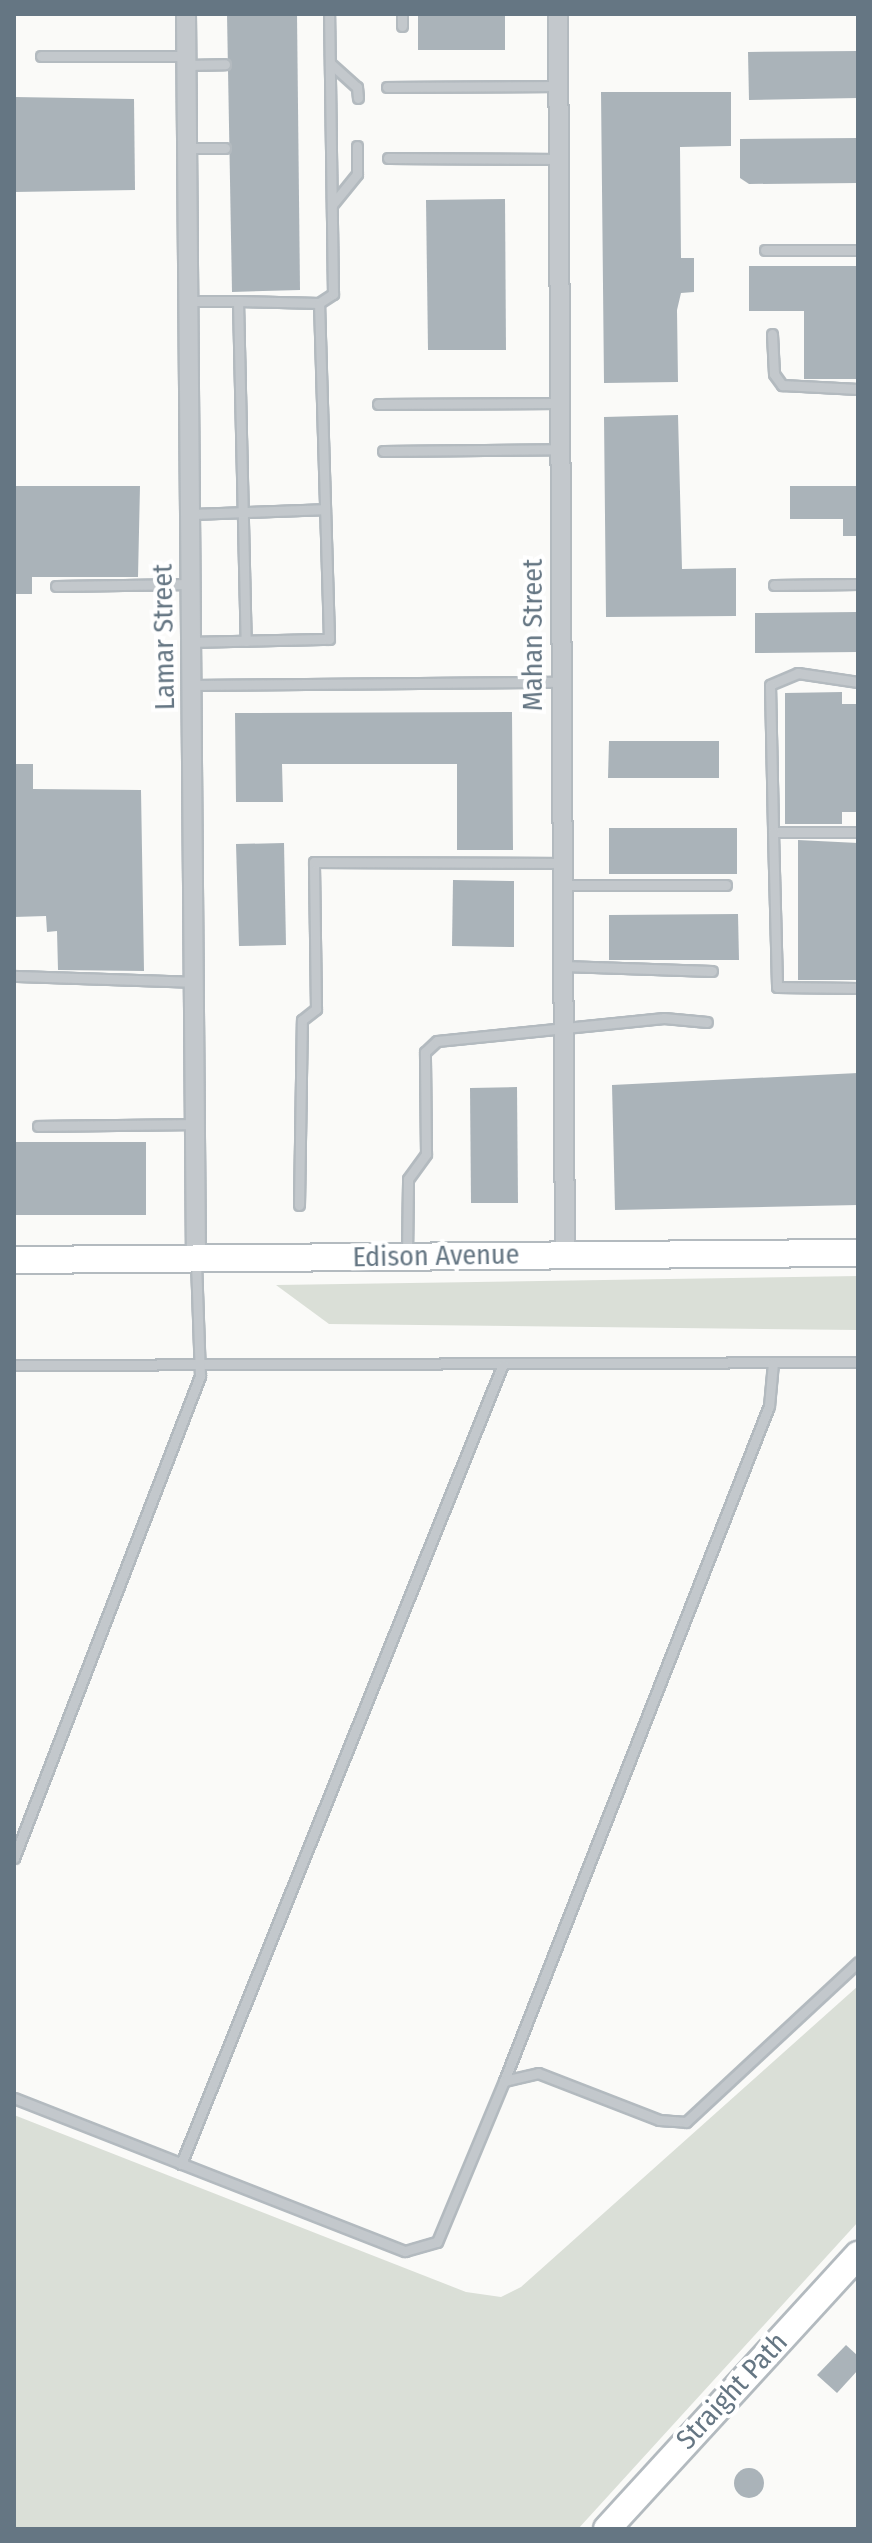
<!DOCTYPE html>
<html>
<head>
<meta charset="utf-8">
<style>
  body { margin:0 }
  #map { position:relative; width:872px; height:2543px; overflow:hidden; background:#fafaf8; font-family:"Fira Sans Condensed",sans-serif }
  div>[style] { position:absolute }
  .green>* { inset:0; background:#dadfd7 }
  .building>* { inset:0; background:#aab3b9 }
  .round { border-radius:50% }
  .roads { filter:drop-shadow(2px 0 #b3babf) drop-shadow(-2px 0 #b3babf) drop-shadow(0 2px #b3babf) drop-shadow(0 -2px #b3babf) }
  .lane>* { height:9px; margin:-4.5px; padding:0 4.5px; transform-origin:4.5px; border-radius:4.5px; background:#c3c8cc }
  .street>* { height:18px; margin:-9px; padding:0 9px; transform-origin:9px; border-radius:9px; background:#c3c8cc }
  .secondary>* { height:26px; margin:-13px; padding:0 13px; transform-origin:13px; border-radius:13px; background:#fff }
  span { translate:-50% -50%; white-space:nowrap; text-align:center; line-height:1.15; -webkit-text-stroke:8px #fff; paint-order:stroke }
  .street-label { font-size:28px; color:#657683 }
  .frame { position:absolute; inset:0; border:16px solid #657683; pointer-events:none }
</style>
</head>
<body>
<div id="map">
  <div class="green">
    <i style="clip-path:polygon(858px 1276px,858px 1330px,329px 1324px,276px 1285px)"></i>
    <i style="clip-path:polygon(858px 1986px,858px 2222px,578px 2529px,14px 2529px,14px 2115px,466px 2292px,501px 2297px,521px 2287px)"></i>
  </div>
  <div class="building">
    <i style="clip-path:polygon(227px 14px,297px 14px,300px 290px,232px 292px)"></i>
    <i style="clip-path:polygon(418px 14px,505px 14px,505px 50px,418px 50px)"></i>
    <i style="clip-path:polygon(858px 51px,858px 98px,749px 100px,748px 52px)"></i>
    <i style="clip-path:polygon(601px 92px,731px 92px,731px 146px,680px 147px,681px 258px,694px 258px,694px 292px,681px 293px,677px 310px,678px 382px,604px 383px)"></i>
    <i style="clip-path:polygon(14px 97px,134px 99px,135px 190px,14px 192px)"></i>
    <i style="clip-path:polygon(858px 138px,858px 183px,749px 184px,740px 178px,740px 139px)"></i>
    <i style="clip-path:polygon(505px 199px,506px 350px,428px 350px,426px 200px)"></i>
    <i style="clip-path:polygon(749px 266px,858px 266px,858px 379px,804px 379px,804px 311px,749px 311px)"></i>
    <i style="clip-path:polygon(678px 415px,682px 569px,736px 568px,736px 616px,606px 617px,604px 417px)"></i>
    <i style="clip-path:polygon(14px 486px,140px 486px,138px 577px,32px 577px,32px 594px,14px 594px)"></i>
    <i style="clip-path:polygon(790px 486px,858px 486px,858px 536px,843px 536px,843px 519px,790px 519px)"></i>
    <i style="clip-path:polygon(858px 612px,858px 652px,755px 653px,755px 613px)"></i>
    <i style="clip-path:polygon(842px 692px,842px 704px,858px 704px,858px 812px,842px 812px,842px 824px,785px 824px,785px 693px)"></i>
    <i style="clip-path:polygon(512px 712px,513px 850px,457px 850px,457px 764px,282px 764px,283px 802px,236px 802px,235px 713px)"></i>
    <i style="clip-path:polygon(609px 741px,719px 741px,719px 778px,608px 778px)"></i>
    <i style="clip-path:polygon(14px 764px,33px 764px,33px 789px,141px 790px,144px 971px,58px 970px,57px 931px,47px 932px,46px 916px,14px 917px)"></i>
    <i style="clip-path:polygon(609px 828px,737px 828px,737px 874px,609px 874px)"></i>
    <i style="clip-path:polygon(798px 840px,858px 843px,858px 980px,798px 980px)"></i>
    <i style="clip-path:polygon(284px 843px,286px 945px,239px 946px,236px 844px)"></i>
    <i style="clip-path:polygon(453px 880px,514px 881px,514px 947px,452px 946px)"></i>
    <i style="clip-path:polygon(738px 914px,739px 960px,609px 960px,609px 915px)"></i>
    <i style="clip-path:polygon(858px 1073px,858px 1205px,615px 1210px,612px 1085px)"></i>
    <i style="clip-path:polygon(517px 1087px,518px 1203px,471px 1203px,470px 1088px)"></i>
    <i style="clip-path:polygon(14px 1142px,146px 1142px,146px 1215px,14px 1215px)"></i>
    <i style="clip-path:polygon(846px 2345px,858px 2356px,858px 2370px,837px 2393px,817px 2375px)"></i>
    <i class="round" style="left:734px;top:2468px;width:30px;height:30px"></i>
  </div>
  <div class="roads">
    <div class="lane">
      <i style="left:402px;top:26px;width:12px;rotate:-90deg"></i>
      <i style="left:41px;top:56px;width:145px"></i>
      <i style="left:330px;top:63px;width:36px;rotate:42deg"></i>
      <i style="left:357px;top:87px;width:11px;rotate:85deg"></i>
      <i style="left:186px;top:65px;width:39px;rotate:-1deg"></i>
      <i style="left:387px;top:87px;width:172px;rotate:-0.3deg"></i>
      <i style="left:187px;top:148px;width:38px"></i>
      <i style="left:388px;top:158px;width:171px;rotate:0.3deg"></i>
      <i style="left:332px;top:205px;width:40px;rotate:-51deg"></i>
      <i style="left:357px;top:174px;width:28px;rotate:-90deg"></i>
      <i style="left:765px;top:250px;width:93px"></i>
      <i style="left:188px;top:301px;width:50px"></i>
      <i style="left:238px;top:301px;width:340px;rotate:88.7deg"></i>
      <i style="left:238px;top:301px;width:81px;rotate:1.4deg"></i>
      <i style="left:319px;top:303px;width:17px;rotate:-33deg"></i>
      <i style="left:333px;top:294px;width:280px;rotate:-90.8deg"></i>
      <i style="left:772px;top:334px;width:40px;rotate:87.1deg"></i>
      <i style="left:774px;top:374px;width:14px;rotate:54deg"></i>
      <i style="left:782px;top:385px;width:76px;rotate:3deg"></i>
      <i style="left:378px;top:404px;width:182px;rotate:-0.3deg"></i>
      <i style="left:383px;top:451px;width:177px;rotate:-0.6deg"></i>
      <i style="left:190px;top:514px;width:135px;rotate:-2.1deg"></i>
      <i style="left:774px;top:585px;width:84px;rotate:-0.7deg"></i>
      <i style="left:56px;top:586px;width:135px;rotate:-0.8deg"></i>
      <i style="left:192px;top:642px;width:137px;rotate:-1.3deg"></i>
      <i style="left:329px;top:639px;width:336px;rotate:-91.7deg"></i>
      <i style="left:858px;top:682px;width:61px;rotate:-171.5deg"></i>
      <i style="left:798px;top:673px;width:30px;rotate:157deg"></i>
      <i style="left:770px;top:685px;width:147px;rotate:88.8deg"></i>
      <i style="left:773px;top:832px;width:85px"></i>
      <i style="left:192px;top:685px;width:369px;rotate:-0.5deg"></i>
      <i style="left:773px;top:832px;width:155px;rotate:88.5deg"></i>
      <i style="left:777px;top:987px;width:81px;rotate:0.7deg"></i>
      <i style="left:563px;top:885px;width:163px"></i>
      <i style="left:563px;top:966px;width:149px;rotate:1.9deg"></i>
      <i style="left:14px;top:976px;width:180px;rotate:1.9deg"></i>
      <i style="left:38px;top:1126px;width:157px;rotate:-0.7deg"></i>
      <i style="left:299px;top:1205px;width:185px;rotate:-89.1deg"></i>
      <i style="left:302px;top:1020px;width:18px;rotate:-38deg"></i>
      <i style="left:316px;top:1009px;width:147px;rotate:-90.8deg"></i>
      <i style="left:314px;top:862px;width:249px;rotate:0.2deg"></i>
      <i style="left:407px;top:1254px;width:75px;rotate:-89.2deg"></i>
      <i style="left:408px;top:1179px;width:31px;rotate:-54deg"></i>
      <i style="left:426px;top:1154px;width:102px;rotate:-90.6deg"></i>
      <i style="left:425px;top:1052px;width:16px;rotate:-43deg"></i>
      <i style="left:437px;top:1041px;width:228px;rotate:-5.8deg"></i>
      <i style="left:664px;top:1018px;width:43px;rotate:5.3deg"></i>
      <i style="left:14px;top:1365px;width:844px;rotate:-0.2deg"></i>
      <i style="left:14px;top:1858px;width:517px;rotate:-68.9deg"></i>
      <i style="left:200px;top:1376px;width:114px;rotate:-92deg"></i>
      <i style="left:504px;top:2081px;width:725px;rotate:-68.57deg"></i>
      <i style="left:769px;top:1406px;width:43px;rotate:-84.7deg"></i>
      <i style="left:14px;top:2098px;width:420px;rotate:21.4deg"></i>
      <i style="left:405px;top:2251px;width:33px;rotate:-16deg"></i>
      <i style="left:437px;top:2242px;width:174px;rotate:-67.4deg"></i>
      <i style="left:504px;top:2081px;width:35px;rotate:-13deg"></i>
      <i style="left:538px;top:2073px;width:130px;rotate:21.2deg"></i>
      <i style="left:659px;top:2120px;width:27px;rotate:4deg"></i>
      <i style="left:686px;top:2122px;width:235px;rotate:-42.9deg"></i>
      <i style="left:181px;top:2164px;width:862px;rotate:-68.08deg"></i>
    </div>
    <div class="street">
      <i style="left:186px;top:14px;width:1245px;rotate:89.54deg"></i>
      <i style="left:558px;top:14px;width:1241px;rotate:89.68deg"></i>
    </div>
    <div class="secondary">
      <i style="left:14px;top:1260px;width:844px;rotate:-0.48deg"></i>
      <i style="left:607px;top:2529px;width:372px;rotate:-47.5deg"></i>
    </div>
  </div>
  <div class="street-label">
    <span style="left:533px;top:635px;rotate:-90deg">Mahan Street</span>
    <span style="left:164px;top:637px;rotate:-91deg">Lamar Street</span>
    <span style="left:436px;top:1256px;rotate:-1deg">Edison Avenue</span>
    <span style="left:732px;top:2391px;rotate:-47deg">Straight Path</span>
  </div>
  <div class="frame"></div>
</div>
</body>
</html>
